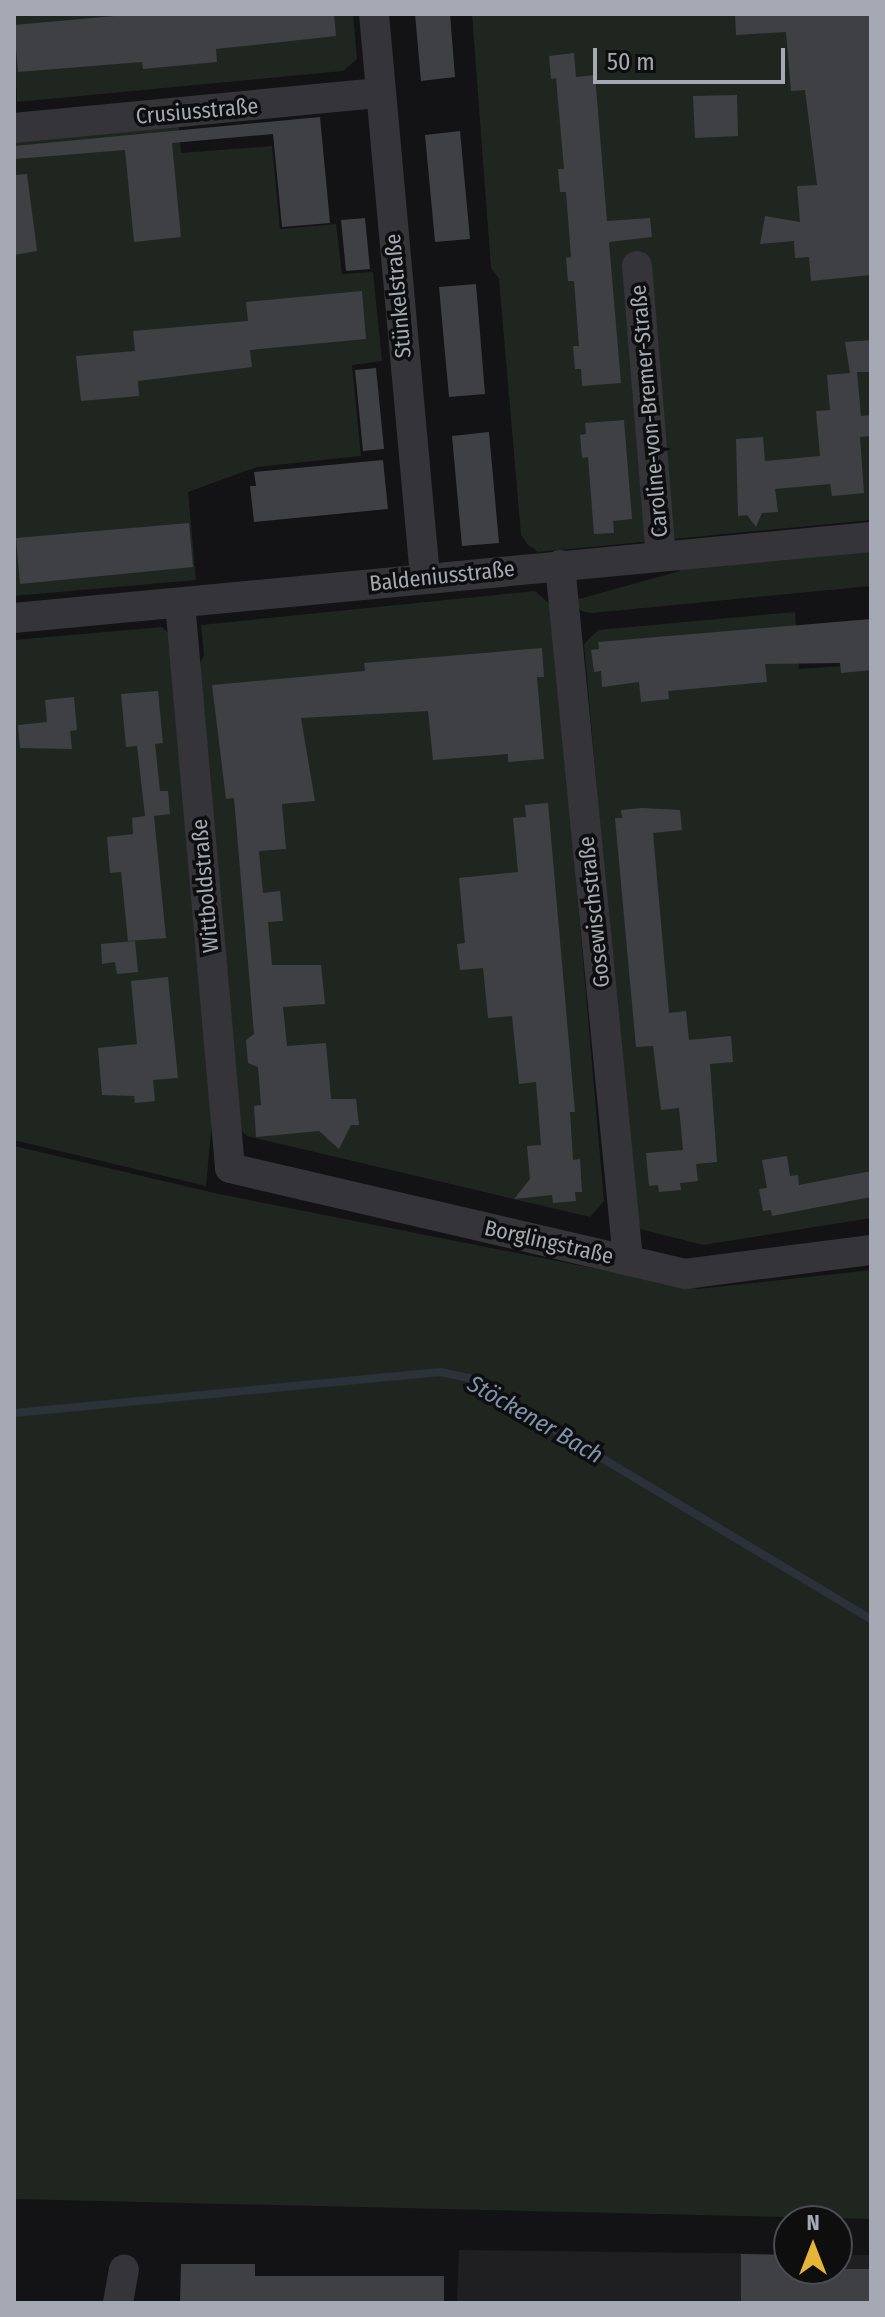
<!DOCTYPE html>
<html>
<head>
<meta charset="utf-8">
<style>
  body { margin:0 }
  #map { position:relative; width:885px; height:2317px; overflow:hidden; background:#131214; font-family:"Fira Sans Condensed",sans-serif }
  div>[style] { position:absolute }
  .built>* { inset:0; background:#1f1f21 }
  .green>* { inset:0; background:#1f2620 }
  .stream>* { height:8px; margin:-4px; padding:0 4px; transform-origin:4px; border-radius:4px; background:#2c3239 }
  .building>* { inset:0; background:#3f4044 }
  .minor>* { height:30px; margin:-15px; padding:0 15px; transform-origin:15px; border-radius:15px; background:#343439 }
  span { translate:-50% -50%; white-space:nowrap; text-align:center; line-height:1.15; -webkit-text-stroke:7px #0e0e0f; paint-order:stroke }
  .street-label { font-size:22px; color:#a5a9b3 }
  .water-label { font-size:24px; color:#7e94ad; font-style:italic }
  .frame { position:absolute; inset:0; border:16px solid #a5a9b3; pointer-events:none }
  .north { position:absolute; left:773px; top:2205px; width:80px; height:80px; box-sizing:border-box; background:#0e0e0f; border:2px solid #4a4c51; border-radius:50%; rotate:0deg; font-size:22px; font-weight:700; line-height:32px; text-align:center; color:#a5a9b3 }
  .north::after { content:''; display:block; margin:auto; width:28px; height:36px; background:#e5b53a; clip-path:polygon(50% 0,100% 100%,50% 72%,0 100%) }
  .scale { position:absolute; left:593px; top:48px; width:192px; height:36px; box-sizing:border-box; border:4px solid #a5a9b3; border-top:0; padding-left:10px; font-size:24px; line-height:28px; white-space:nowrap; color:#a5a9b3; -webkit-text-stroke:6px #0e0e0f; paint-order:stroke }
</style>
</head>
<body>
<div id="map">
  <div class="built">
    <i style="clip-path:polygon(459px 2250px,789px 2254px,789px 2269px,837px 2269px,837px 2255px,871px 2255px,871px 2303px,457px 2303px)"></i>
  </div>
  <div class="green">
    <i style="clip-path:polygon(14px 14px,353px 14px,357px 59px,343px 71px,17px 102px)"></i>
    <i style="clip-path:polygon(472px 14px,871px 14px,871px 520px,538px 552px,528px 545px,521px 535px,499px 279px,491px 268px)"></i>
    <i style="clip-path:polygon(178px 117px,181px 153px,272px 146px,280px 229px,336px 224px,342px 274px,373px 272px,382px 361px,352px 365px,361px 456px,257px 467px,188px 492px,196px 580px,14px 596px,14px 134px)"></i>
    <i style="clip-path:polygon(871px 545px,871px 586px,592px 613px,581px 611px,575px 600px,680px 571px,688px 563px)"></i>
    <i style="clip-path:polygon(535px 591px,552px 606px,604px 1201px,590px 1217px,247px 1136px,239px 1128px,197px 669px,204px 655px,201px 625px)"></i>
    <i style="clip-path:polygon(795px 612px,799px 669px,871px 664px,871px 1218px,703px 1245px,636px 1228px,584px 644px,598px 630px)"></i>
    <i style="clip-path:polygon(162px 627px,169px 634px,212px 1121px,206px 1186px,14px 1140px,14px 640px)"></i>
    <i style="clip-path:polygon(14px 1146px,219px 1194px,698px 1289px,871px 1270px,871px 2219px,14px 2199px)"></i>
  </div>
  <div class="stream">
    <i style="left:14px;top:1413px;width:428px;rotate:-5.5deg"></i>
    <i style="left:440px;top:1372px;width:29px;rotate:12deg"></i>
    <i style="left:468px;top:1378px;width:470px;rotate:30.9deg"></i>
  </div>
  <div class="building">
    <i style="clip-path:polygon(137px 14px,334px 14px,336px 36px,216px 49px,217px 62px,143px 69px,142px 62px,18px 72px,14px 25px)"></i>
    <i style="clip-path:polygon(415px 14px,450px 14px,455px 77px,421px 81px)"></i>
    <i style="clip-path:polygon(871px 14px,871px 275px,811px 281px,809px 257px,795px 258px,794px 241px,760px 244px,765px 216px,800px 222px,797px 186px,817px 185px,805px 90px,791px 91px,786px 32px,736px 35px,735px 15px)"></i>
    <i style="clip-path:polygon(574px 53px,576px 77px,595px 75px,607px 221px,650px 218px,652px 237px,609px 242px,621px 383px,582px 386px,581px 369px,575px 369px,573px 346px,579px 346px,574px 281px,568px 281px,566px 258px,571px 257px,566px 192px,560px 192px,558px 169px,564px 169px,556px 78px,551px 79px,549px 56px)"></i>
    <i style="clip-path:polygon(737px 95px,738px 136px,695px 138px,693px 96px)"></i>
    <i style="clip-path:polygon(320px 117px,330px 223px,282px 227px,273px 134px,172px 143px,181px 237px,134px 242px,125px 150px,14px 159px,14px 146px)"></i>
    <i style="clip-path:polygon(460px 131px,470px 239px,435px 242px,425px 135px)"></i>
    <i style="clip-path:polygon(27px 174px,37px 251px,14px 255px,14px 175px)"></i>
    <i style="clip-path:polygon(365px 218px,370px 269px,346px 271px,341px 220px)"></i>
    <i style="clip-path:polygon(476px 284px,485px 394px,449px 397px,439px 287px)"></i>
    <i style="clip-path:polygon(362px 291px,366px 339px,250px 350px,252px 367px,138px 381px,139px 396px,81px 401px,76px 356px,135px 351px,133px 331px,248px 321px,246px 302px)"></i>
    <i style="clip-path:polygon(871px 340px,871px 372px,857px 372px,861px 416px,871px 415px,871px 436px,860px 437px,864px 493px,832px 496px,830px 484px,775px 489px,778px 512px,762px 513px,756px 527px,747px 515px,738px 516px,736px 439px,763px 437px,765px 461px,820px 456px,816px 411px,830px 410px,827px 375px,850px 373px,845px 342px)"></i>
    <i style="clip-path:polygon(376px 368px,384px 449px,363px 451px,355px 370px)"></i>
    <i style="clip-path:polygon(624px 420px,632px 519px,613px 521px,614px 533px,594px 534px,588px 457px,582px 458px,580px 435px,586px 434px,585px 423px)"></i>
    <i style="clip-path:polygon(489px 432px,499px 543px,462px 546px,452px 436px)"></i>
    <i style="clip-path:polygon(383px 460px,388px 509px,254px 522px,250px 486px,256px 486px,254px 472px)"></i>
    <i style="clip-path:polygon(189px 523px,193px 567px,20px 584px,16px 538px)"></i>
    <i style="clip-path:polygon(871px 619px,871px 670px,841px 673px,840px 663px,765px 664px,767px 682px,668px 691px,669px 699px,641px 702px,639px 682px,602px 687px,601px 671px,594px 672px,591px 650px,599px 649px,598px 642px)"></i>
    <i style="clip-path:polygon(542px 648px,544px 677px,537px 677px,544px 759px,508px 762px,508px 754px,433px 760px,428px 711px,301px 718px,315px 801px,282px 804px,286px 849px,259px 851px,263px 893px,280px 891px,283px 921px,268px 922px,272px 965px,321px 965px,325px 1004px,283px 1007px,287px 1046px,326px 1043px,331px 1099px,356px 1099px,359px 1125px,351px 1125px,339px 1149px,319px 1131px,256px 1137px,254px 1106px,261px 1105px,258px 1067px,248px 1063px,246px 1040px,254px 1034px,234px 798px,226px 799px,212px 685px,365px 671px,364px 663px)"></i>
    <i style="clip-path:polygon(158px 691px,163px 743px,155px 744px,160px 791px,168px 791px,170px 814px,154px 816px,166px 938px,128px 941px,121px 872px,110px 873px,107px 837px,133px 834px,132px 818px,145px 816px,137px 746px,126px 747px,121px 694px)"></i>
    <i style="clip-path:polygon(74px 697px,77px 730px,70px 731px,72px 749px,20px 748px,18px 725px,47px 722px,45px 700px)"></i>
    <i style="clip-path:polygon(548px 803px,575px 1112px,570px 1112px,573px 1160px,580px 1159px,582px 1192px,575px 1192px,576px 1201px,553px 1203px,552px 1195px,514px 1199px,530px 1179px,527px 1146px,541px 1145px,536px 1082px,519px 1084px,512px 1016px,488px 1018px,483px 968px,460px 970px,457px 944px,465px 943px,459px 878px,518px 872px,513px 818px,526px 817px,525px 805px)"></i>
    <i style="clip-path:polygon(642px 808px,680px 810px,682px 830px,653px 833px,669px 1013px,686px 1011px,689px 1040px,731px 1036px,733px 1062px,710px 1064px,717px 1162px,696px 1164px,698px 1181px,680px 1183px,681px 1190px,659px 1192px,658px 1185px,649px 1186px,646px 1153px,683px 1150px,679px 1108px,661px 1110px,653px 1046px,636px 1047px,615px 818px,622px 818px,621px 810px)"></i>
    <i style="clip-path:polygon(135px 941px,138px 972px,117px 974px,115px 962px,102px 964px,101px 944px)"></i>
    <i style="clip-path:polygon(168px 977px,178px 1078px,153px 1080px,155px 1101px,135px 1103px,134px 1096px,102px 1095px,98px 1048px,137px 1044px,131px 981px)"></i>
    <i style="clip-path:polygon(787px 1156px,790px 1176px,798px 1175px,799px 1185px,871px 1171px,871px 1197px,772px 1216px,771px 1210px,763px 1211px,759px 1189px,767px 1188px,762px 1160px)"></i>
    <i style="clip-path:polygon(741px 2254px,789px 2255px,789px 2269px,871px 2269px,871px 2303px,741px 2303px)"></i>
    <i style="clip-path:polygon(181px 2264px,255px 2264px,255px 2276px,444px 2276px,444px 2303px,180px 2303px)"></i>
  </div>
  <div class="minor">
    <i style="left:374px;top:14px;width:565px;rotate:84.82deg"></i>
    <i style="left:14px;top:128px;width:367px;rotate:-5.5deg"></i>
    <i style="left:637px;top:266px;width:291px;rotate:85.3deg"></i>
    <i style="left:560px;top:565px;width:698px;rotate:84.41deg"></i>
    <i style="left:180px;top:603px;width:567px;rotate:84.94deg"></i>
    <i style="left:230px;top:1168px;width:467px;rotate:13.1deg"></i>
    <i style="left:685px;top:1274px;width:188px;rotate:-7.4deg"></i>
    <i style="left:14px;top:618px;width:861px;rotate:-5.4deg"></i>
    <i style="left:118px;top:2303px;width:34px;rotate:-80deg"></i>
  </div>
  <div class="street-label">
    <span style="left:197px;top:111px;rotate:-5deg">Crusiusstraße</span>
    <span style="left:398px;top:296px;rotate:-95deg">Stünkelstraße</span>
    <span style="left:649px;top:411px;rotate:-95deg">Caroline-von-Bremer-Straße</span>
    <span style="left:442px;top:576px;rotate:-6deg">Baldeniusstraße</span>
    <span style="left:205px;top:886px;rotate:-95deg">Wittboldstraße</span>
    <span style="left:594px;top:912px;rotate:-96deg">Gosewischstraße</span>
    <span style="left:549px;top:1242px;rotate:13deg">Borglingstraße</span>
  </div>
  <div class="water-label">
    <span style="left:535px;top:1420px;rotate:30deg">Stöckener Bach</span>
  </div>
  <div class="frame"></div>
  <div class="north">N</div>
  <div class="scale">50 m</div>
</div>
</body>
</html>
